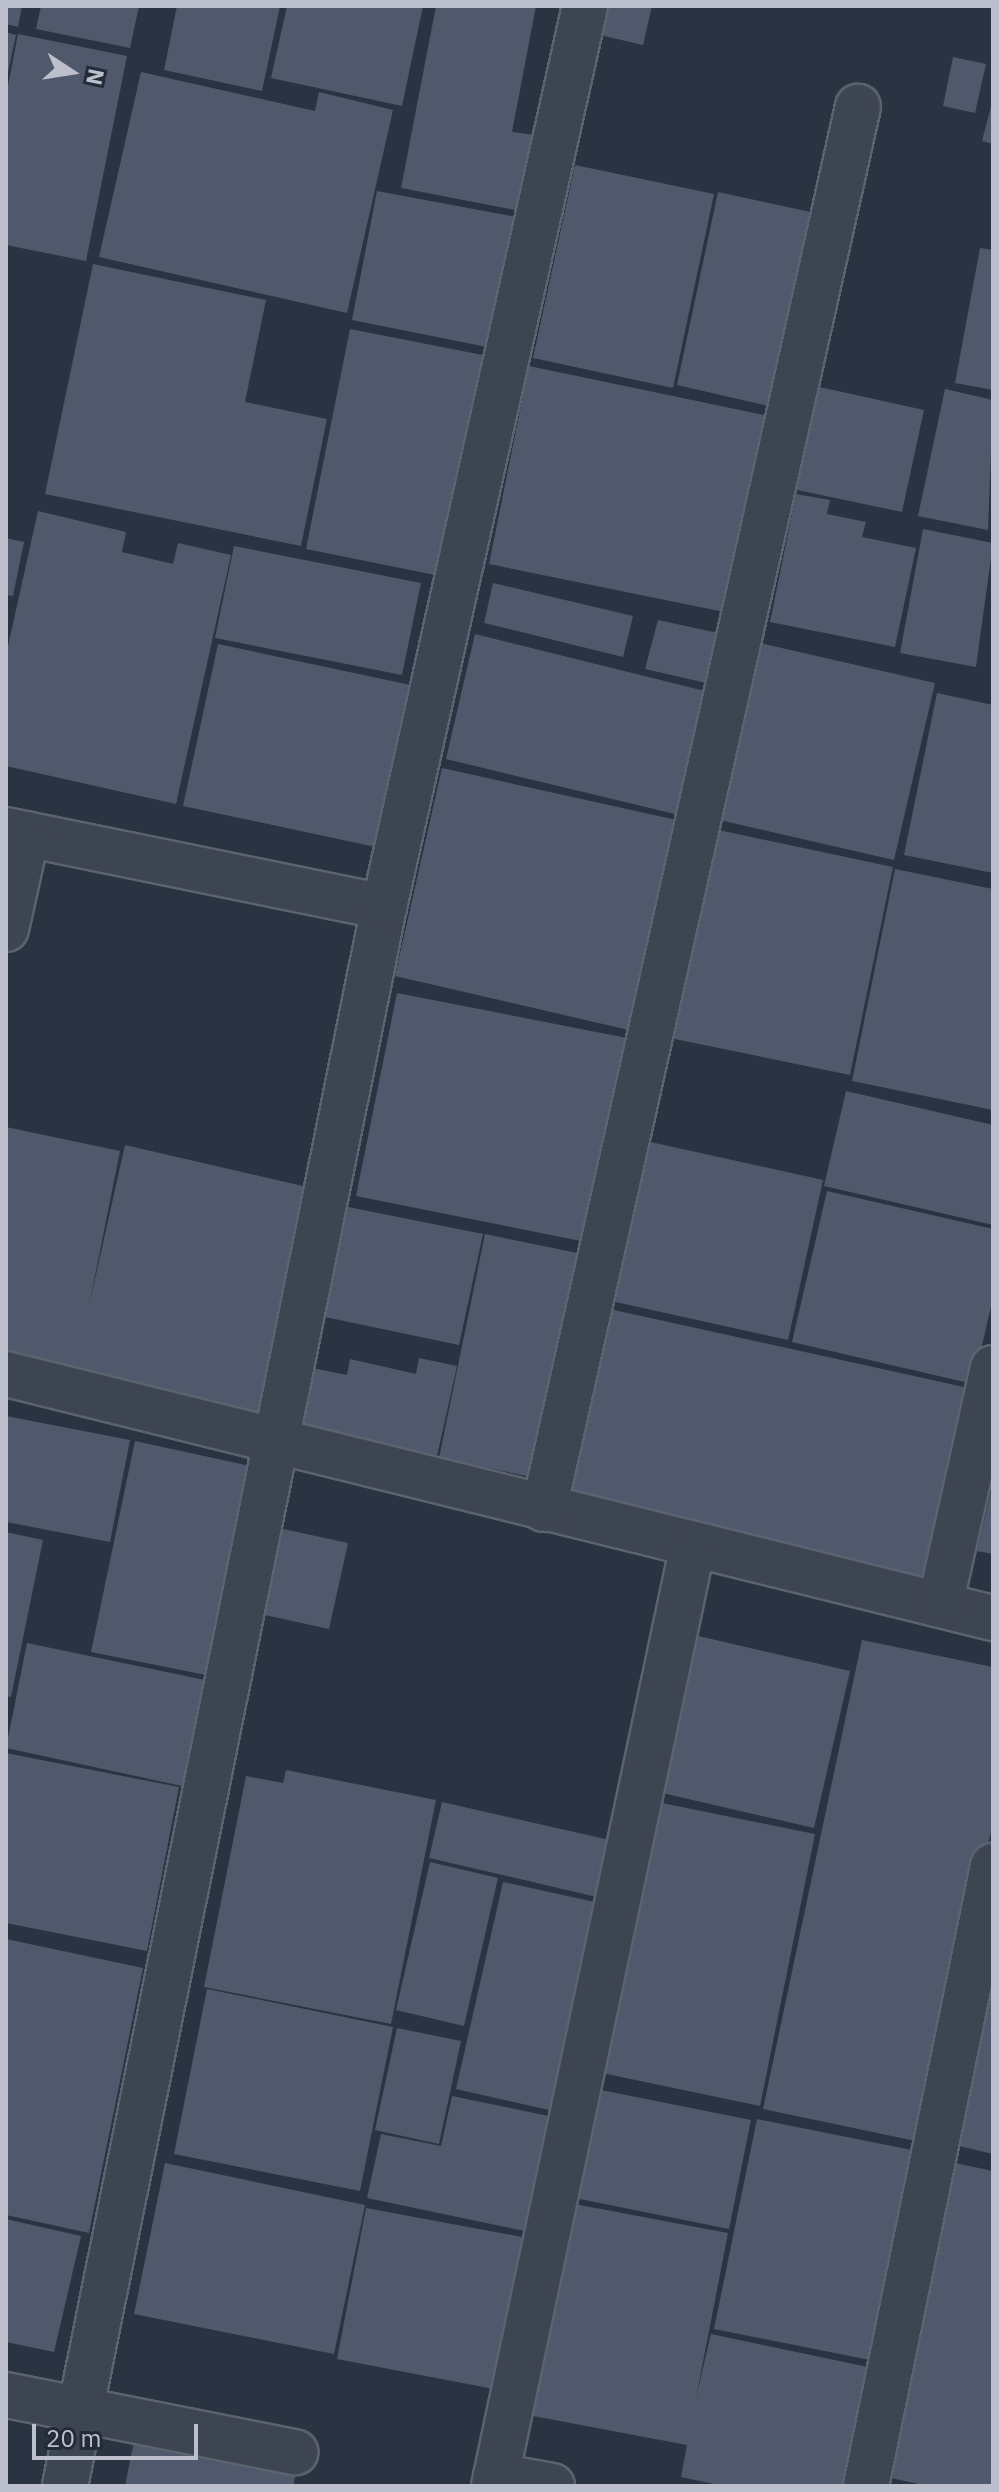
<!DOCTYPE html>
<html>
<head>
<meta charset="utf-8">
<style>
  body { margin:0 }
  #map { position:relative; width:999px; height:2492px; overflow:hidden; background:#2a3342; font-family:"IBM Plex Sans",sans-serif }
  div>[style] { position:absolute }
  .building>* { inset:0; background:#50596b }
  .roads { filter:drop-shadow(2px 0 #5c6370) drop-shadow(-2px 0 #5c6370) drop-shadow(0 2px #5c6370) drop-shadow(0 -2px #5c6370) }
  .minor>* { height:44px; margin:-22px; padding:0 22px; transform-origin:22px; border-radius:22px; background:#3e4552 }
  span { translate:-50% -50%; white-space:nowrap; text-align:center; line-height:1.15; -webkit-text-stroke:6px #232a38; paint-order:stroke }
  .frame { position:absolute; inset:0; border:8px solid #bbc0cc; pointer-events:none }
  .north { position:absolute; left:32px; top:32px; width:80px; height:80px; -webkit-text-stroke:6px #232a38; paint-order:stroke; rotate:102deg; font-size:22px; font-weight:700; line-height:32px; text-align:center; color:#bbc0cc }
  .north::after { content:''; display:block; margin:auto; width:28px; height:36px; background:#bbc0cc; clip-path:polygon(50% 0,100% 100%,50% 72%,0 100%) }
  .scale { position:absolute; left:32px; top:2424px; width:166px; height:36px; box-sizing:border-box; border:4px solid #bbc0cc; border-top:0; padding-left:10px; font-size:24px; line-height:28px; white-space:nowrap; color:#bbc0cc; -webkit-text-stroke:6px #232a38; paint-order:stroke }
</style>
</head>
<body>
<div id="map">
  <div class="building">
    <i style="clip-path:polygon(6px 6px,22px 6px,18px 27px,6px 24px)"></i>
    <i style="clip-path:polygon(41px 6px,139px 6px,130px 48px,36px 29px)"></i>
    <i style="clip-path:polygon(177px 6px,280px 6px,262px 91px,164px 70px)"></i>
    <i style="clip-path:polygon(287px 6px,423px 6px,402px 106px,271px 78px)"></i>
    <i style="clip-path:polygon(436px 6px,536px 6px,512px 132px,535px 135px,521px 211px,401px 188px)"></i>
    <i style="clip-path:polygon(593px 6px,652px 6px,643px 45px,587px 32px)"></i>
    <i style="clip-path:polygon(6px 32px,16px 35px,7px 77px,6px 77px)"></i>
    <i style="clip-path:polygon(18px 34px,127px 56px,86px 261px,6px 245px,6px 96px)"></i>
    <i style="clip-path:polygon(953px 57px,986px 64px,975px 113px,943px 106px)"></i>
    <i style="clip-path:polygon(141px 72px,315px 111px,319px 92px,393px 110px,347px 313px,99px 257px)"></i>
    <i style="clip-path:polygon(992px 103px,993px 103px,993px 144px,982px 141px)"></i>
    <i style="clip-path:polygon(575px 165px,714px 194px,673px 388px,533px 358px)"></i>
    <i style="clip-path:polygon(377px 191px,517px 217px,492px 348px,352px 320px)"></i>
    <i style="clip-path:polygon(718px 192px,824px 215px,782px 409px,677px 385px)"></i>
    <i style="clip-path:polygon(980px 248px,993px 250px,993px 390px,955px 383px)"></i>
    <i style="clip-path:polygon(93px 264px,266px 300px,245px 402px,327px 419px,301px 546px,45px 494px)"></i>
    <i style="clip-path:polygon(350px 329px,493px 357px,450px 578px,306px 549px)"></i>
    <i style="clip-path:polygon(529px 366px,779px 418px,739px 615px,489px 564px)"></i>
    <i style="clip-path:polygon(806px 384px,924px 410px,902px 512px,783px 487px)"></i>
    <i style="clip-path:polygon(945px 389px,993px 400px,988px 530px,918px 516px)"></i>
    <i style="clip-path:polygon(796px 494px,830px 500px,827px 514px,866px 522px,862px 537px,916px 548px,895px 647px,770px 622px)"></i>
    <i style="clip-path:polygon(38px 511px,126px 532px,122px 552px,173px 564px,178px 543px,231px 555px,176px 804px,6px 766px,6px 655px)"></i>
    <i style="clip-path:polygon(923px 529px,993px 543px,976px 667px,900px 653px)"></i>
    <i style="clip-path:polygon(6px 538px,24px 542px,13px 596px,6px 595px)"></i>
    <i style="clip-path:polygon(234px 546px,421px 583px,402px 675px,215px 638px)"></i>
    <i style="clip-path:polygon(493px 583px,633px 616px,623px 657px,484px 623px)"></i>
    <i style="clip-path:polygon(658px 620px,727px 635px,715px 685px,645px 669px)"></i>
    <i style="clip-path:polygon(475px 634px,709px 692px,679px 815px,446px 759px)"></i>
    <i style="clip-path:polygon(755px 642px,935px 683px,894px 860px,715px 819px)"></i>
    <i style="clip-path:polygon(218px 644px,420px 687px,385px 849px,183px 806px)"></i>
    <i style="clip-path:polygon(937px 693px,993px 705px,993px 873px,904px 855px)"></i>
    <i style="clip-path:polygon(442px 768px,681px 821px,633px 1031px,395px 976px)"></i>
    <i style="clip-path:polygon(709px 828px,893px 867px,850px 1075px,665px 1037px)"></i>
    <i style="clip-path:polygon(895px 869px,993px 889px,993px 1110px,852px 1081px)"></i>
    <i style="clip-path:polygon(397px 993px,627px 1038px,586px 1242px,356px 1196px)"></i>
    <i style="clip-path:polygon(846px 1091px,993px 1125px,993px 1225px,824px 1186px)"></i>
    <i style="clip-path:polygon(6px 1127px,120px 1151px,89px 1306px,125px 1145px,320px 1190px,268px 1415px,6px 1356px)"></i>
    <i style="clip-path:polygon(646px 1141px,823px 1180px,788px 1340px,611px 1301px)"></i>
    <i style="clip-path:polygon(827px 1191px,993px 1229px,993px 1298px,973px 1384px,792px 1342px)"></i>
    <i style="clip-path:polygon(348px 1207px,483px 1234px,459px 1345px,325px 1317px)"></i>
    <i style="clip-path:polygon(485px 1234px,587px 1255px,541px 1479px,439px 1458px)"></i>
    <i style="clip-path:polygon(605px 1308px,973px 1389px,929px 1585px,563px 1504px)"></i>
    <i style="clip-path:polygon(419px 1358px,457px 1366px,437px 1456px,299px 1424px,312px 1368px,347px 1375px,350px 1359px,416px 1374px)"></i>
    <i style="clip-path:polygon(6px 1416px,130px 1440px,110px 1542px,6px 1522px)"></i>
    <i style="clip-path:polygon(135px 1441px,260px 1468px,216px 1677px,91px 1652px)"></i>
    <i style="clip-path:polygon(992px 1487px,993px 1487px,993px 1554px,977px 1551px)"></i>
    <i style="clip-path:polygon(274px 1527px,348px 1543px,329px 1629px,256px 1613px)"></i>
    <i style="clip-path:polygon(6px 1532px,43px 1540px,11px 1697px,6px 1696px)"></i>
    <i style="clip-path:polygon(694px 1635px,850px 1671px,814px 1828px,658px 1792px)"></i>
    <i style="clip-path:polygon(862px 1640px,993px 1667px,993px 1821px,925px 2143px,763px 2109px)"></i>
    <i style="clip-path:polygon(27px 1643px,205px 1680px,182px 1786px,6px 1748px)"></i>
    <i style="clip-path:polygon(6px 1753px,179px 1787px,147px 1951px,6px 1923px)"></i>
    <i style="clip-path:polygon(286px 1770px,436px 1800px,391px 2024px,204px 1987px,246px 1776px,283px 1783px)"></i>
    <i style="clip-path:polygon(442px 1802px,614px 1841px,601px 1898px,429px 1858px)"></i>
    <i style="clip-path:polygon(657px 1802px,815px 1834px,760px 2106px,602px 2073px)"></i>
    <i style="clip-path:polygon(430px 1862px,498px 1878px,464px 2026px,396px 2010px)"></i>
    <i style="clip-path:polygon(503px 1882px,604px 1904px,558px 2112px,456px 2089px)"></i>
    <i style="clip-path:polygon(993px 1915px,993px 2154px,942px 2142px)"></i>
    <i style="clip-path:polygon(6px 1939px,143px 1968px,89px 2233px,6px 2215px)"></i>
    <i style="clip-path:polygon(207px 1989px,393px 2027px,360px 2191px,174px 2154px)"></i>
    <i style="clip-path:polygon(397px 2028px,461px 2041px,439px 2144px,375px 2130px)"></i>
    <i style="clip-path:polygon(591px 2088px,751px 2120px,729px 2229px,570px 2197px)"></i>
    <i style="clip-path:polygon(452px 2096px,558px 2118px,534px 2233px,367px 2198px,381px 2134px,441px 2146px)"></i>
    <i style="clip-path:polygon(757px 2119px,917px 2151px,875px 2361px,714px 2329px)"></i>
    <i style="clip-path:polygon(941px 2160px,993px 2171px,993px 2486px,928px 2486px,877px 2475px)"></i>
    <i style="clip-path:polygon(165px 2163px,365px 2205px,334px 2354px,134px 2314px)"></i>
    <i style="clip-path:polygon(569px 2203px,728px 2233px,696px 2398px,711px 2334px,868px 2367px,843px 2486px,723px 2486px,681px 2477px,687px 2445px,528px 2415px)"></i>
    <i style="clip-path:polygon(366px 2208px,533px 2239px,504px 2391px,337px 2359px)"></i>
    <i style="clip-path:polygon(6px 2219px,81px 2236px,54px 2352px,6px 2342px)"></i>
    <i style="clip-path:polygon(134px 2441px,296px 2473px,293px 2486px,125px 2486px)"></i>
  </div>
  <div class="roads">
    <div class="minor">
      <i style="left:6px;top:830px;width:386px;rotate:11.5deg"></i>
      <i style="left:6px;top:929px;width:97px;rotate:-77.5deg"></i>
      <i style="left:6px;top:1374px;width:1017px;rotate:13.89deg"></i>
      <i style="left:544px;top:1509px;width:1437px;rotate:-77.38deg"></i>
      <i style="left:940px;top:1605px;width:243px;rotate:-77.4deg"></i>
      <i style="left:6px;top:2395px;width:295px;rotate:11.2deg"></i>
      <i style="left:496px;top:2476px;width:57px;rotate:10.1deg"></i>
      <i style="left:65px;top:2486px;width:1611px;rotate:-78.58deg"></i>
      <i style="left:384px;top:907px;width:923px;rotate:-77.42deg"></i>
      <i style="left:494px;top:2486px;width:962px;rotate:-78.06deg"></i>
      <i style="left:866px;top:2486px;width:633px;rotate:-78.42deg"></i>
    </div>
  </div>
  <div class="frame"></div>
  <div class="north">N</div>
  <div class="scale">20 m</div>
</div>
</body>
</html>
